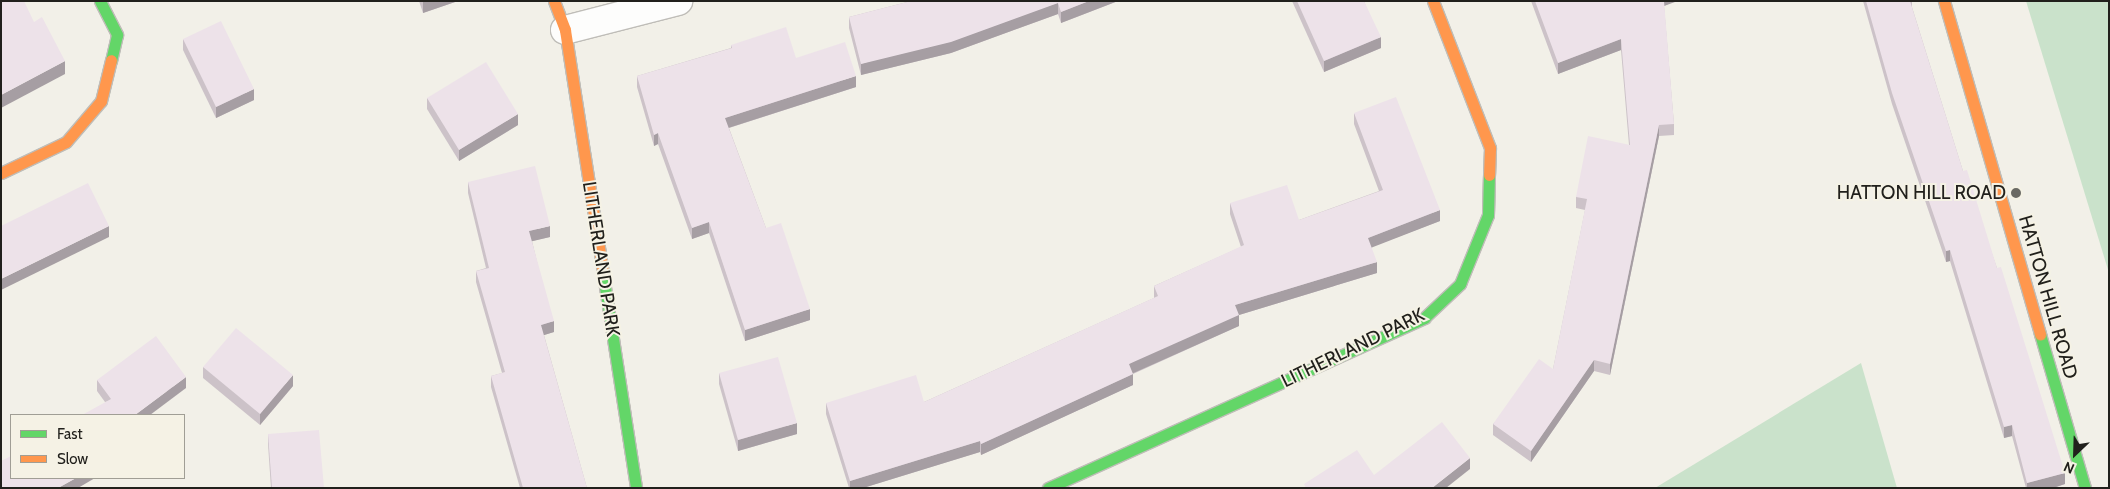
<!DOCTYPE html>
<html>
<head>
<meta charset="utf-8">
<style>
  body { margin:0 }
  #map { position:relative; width:2110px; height:489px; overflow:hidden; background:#f2f0e8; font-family:Cabin,sans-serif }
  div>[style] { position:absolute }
  .green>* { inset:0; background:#cae2cb }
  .roads { filter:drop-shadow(1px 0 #bfbdb8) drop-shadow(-1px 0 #bfbdb8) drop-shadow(0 1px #bfbdb8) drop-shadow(0 -1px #bfbdb8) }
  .street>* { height:28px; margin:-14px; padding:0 14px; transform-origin:14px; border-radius:14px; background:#fdfdfc }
  .fast>* { height:11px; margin:-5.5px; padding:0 5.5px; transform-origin:5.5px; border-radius:5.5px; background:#63d668 }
  .slow>* { height:11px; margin:-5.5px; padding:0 5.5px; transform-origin:5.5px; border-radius:5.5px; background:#ff974d }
  .wall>* { inset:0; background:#ccc2c8 }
  .shaded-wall>* { inset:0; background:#a69ea3 }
  .building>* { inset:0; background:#ede2e9 }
  .dots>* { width:14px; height:14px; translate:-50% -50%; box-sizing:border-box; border:2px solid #f5f2e5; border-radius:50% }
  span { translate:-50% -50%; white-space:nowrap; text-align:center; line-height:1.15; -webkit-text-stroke:4px #f5f2e5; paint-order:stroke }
  .poi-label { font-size:19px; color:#21201c }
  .right { translate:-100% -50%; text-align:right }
  .street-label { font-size:19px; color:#21201c }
  .frame { position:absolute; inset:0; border:2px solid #21201c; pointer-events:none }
  .legend { position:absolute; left:10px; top:414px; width:175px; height:65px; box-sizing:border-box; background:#f5f2e5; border:1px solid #a09e95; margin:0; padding:6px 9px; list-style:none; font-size:15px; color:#21201c }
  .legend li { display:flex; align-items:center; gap:10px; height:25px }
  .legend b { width:25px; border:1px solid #a09e95 }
  .north { position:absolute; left:2050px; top:429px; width:50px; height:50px; -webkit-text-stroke:4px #f5f2e5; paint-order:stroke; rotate:204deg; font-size:14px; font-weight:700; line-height:20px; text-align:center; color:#21201c }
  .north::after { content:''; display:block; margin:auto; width:18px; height:22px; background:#21201c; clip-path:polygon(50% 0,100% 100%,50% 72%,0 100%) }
</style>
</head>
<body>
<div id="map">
  <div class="green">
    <i style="clip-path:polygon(2026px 1px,2109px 1px,2109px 273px)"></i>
    <i style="clip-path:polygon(1861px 363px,1897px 488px,1655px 488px)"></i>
  </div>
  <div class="roads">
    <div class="street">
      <i style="left:565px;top:30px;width:117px;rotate:-14.4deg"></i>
    </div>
    <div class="fast">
      <i style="left:100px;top:1px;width:38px;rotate:63deg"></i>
      <i style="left:117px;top:35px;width:26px;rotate:103deg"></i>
      <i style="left:603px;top:274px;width:217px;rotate:81.2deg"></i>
      <i style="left:2040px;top:334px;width:160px;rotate:73.7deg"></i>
      <i style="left:1048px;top:488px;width:413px;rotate:-24.3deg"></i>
      <i style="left:1424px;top:318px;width:50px;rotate:-43.4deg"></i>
      <i style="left:1460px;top:284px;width:74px;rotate:-67.9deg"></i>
      <i style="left:1488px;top:215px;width:40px;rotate:-88.6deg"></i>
    </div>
    <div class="slow">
      <i style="left:554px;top:1px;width:31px;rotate:69deg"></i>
      <i style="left:565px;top:30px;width:247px;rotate:81.1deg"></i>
      <i style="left:1433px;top:1px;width:158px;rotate:68.8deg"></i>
      <i style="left:1490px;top:148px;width:27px;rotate:92deg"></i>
      <i style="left:1944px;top:1px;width:347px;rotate:73.9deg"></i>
      <i style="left:1px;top:173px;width:72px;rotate:-25.5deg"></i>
      <i style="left:66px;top:142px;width:54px;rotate:-49.5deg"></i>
      <i style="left:101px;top:101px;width:42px;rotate:-76.3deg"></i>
    </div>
  </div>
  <div class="wall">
    <i style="clip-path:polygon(419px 1px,458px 1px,423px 13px)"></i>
    <i style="clip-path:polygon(911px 1px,1118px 1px,1061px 23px,1058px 14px,951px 53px,861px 75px,849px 28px,849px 17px)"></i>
    <i style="clip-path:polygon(1292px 1px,1364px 1px,1381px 48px,1324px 72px)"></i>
    <i style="clip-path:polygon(1531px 1px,1675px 1px,1664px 6px,1674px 124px,1674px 135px,1659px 136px,1610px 375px,1594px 371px,1531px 462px,1493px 435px,1493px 424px,1553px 369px,1585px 210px,1576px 208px,1576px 197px,1629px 145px,1621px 50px,1558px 74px)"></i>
    <i style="clip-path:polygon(1863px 1px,1912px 1px,1912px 7px,1963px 171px,1997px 268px,2065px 484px,2053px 488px,2026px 488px,2012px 436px,2004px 438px,1950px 261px,1946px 262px,1892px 104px)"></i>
    <i style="clip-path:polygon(183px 39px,254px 100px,216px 118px,183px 50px)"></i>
    <i style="clip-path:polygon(731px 45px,796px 58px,856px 87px,729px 128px,766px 228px,810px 320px,745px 341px,709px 233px,692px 239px,658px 144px,654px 146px,637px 87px,637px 76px,731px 48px)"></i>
    <i style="clip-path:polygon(427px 98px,518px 125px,459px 161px,427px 109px)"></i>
    <i style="clip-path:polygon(1354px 113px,1440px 221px,1371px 247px,1377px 273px,1239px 315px,1239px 326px,1133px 374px,1133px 385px,981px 455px,980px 452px,863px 488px,849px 488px,826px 414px,826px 403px,924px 402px,1154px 298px,1154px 286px,1241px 247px,1230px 214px,1230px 203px,1299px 220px,1379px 191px,1354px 124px)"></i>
    <i style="clip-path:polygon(468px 182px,550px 237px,532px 241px,554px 332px,544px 335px,587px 488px,520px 488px,491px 387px,491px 376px,502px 373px,476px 282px,476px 271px,486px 268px,468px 193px)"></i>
    <i style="clip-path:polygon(203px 367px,293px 386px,260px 425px,203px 378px)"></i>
    <i style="clip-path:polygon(719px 373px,797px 434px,738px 451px,719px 384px)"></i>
    <i style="clip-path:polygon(97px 380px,186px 388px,105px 402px,97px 391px)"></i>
    <i style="clip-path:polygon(268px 434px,324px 488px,271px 488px,268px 444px)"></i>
  </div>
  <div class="shaded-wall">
    <i style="clip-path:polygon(426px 1px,458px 1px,423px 13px,423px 2px)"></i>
    <i style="clip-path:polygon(1089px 1px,1118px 1px,1061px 23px,1061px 12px)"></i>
    <i style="clip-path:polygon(1664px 1px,1675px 1px,1675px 2px,1664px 6px)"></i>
    <i style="clip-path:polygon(1058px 3px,1058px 14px,951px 53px,861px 75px,861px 64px)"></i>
    <i style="clip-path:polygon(1381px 37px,1381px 48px,1324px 72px,1324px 61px)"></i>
    <i style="clip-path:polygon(1621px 39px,1621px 50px,1558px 74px,1558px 63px)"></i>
    <i style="clip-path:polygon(65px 61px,65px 74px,1px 108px,1px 95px)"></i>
    <i style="clip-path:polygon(856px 76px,856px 87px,725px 129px,725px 118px)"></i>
    <i style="clip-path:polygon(254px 89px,254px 100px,216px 118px,216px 107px)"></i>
    <i style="clip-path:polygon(518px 114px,518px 125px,459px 161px,459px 150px)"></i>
    <i style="clip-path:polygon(1659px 125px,1659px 136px,1610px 375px,1610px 364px)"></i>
    <i style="clip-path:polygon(658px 133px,658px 144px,654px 146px,654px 135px)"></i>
    <i style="clip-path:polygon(1440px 210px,1440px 221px,1368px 249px,1368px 238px)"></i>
    <i style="clip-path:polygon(709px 222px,709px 233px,692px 239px,692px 228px)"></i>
    <i style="clip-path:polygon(109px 226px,109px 237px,1px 290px,1px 279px)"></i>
    <i style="clip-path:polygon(550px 226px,550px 237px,529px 242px,529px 231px)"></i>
    <i style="clip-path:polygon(1950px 250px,1950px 261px,1946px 262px,1946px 251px)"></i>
    <i style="clip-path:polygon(1377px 262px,1377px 273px,1239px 315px,1239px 326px,1129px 375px,1129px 364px,1235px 305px)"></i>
    <i style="clip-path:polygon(810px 309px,810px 320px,745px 341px,745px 330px)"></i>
    <i style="clip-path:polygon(554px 321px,554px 332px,541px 336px,541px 325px)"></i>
    <i style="clip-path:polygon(1594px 360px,1594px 371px,1531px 462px,1531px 451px)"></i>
    <i style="clip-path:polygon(1133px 374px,1133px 385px,981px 455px,981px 444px)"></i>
    <i style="clip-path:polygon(293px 375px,293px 386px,260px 425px,260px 414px)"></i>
    <i style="clip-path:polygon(186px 377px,186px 388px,150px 415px,135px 415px)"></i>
    <i style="clip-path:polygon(797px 423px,797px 434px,738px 451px,738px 440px)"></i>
    <i style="clip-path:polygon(2012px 425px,2012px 436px,2004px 438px,2004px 427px)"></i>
    <i style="clip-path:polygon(980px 441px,980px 452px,863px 488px,850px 488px,850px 481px)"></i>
    <i style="clip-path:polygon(1470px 458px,1470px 469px,1446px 488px,1432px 488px)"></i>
    <i style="clip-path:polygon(2065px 473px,2065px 484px,2053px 488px,2027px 488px,2027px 483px)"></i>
    <i style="clip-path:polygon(76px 478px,95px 478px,78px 488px,58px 488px)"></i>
  </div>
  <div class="building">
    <i style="clip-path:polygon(1px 1px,24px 1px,34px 22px,42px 17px,65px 61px,1px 95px)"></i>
    <i style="clip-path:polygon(911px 1px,1089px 1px,1061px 12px,1058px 3px,951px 42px,861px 64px,849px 17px)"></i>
    <i style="clip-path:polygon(1297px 1px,1364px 1px,1381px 37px,1324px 61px)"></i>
    <i style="clip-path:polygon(1535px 1px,1664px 1px,1674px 124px,1659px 125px,1610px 364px,1594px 360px,1531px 451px,1493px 424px,1539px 359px,1553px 369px,1587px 199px,1576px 197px,1588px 136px,1630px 145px,1621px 39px,1558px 63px)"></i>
    <i style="clip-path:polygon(1866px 1px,1910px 1px,1963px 171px,1967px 170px,1997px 268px,2001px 267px,2065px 473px,2027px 483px,2012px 425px,2004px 427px,1950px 250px,1946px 251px,1892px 93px)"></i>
    <i style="clip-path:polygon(221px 21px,254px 89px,216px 107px,183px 39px)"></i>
    <i style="clip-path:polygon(786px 27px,796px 58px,845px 42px,856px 76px,725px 118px,766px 228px,781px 223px,810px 309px,745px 330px,709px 222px,692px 228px,658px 133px,654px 135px,637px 76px,732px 48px,731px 45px)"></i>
    <i style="clip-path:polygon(486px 62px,518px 114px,459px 150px,427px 98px)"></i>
    <i style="clip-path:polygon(1396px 97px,1440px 210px,1368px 238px,1377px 262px,1235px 305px,1239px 315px,1129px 364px,1133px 374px,981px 444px,980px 441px,850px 481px,826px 403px,916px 375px,924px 402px,1158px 296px,1154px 286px,1244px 245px,1230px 203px,1287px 185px,1299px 220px,1383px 190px,1354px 113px)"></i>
    <i style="clip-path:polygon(535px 166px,550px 226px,529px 231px,554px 321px,541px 325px,587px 488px,523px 488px,491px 376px,505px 372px,476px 271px,489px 268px,468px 182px)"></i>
    <i style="clip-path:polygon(88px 183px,109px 226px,1px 279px,1px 226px)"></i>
    <i style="clip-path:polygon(236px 328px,293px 375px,260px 414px,203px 367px)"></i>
    <i style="clip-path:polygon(156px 336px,186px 377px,135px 415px,82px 415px,111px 399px,97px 380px)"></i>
    <i style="clip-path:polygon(778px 357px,797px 423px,738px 440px,719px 373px)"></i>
    <i style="clip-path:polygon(1442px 422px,1470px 458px,1432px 488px,1306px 488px,1304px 484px,1357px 450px,1374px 475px)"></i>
    <i style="clip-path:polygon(319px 430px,324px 488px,272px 488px,268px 434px)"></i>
    <i style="clip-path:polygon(11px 456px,11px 478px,76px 478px,58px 488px,1px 488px,1px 461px)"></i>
  </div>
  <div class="dots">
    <i style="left:2016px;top:193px;background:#6a6963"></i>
  </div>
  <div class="poi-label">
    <span class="right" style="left:2006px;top:193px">HATTON HILL ROAD</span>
  </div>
  <div class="street-label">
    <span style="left:601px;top:259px;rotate:81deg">LITHERLAND PARK</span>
    <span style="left:2048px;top:297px;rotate:74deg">HATTON HILL ROAD</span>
    <span style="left:1353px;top:348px;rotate:-26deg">LITHERLAND PARK</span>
  </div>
  <div class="frame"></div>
  <ul class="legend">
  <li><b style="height:6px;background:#63d668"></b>Fast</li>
  <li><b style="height:6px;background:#ff974d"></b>Slow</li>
  </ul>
  <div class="north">N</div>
</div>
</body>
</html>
